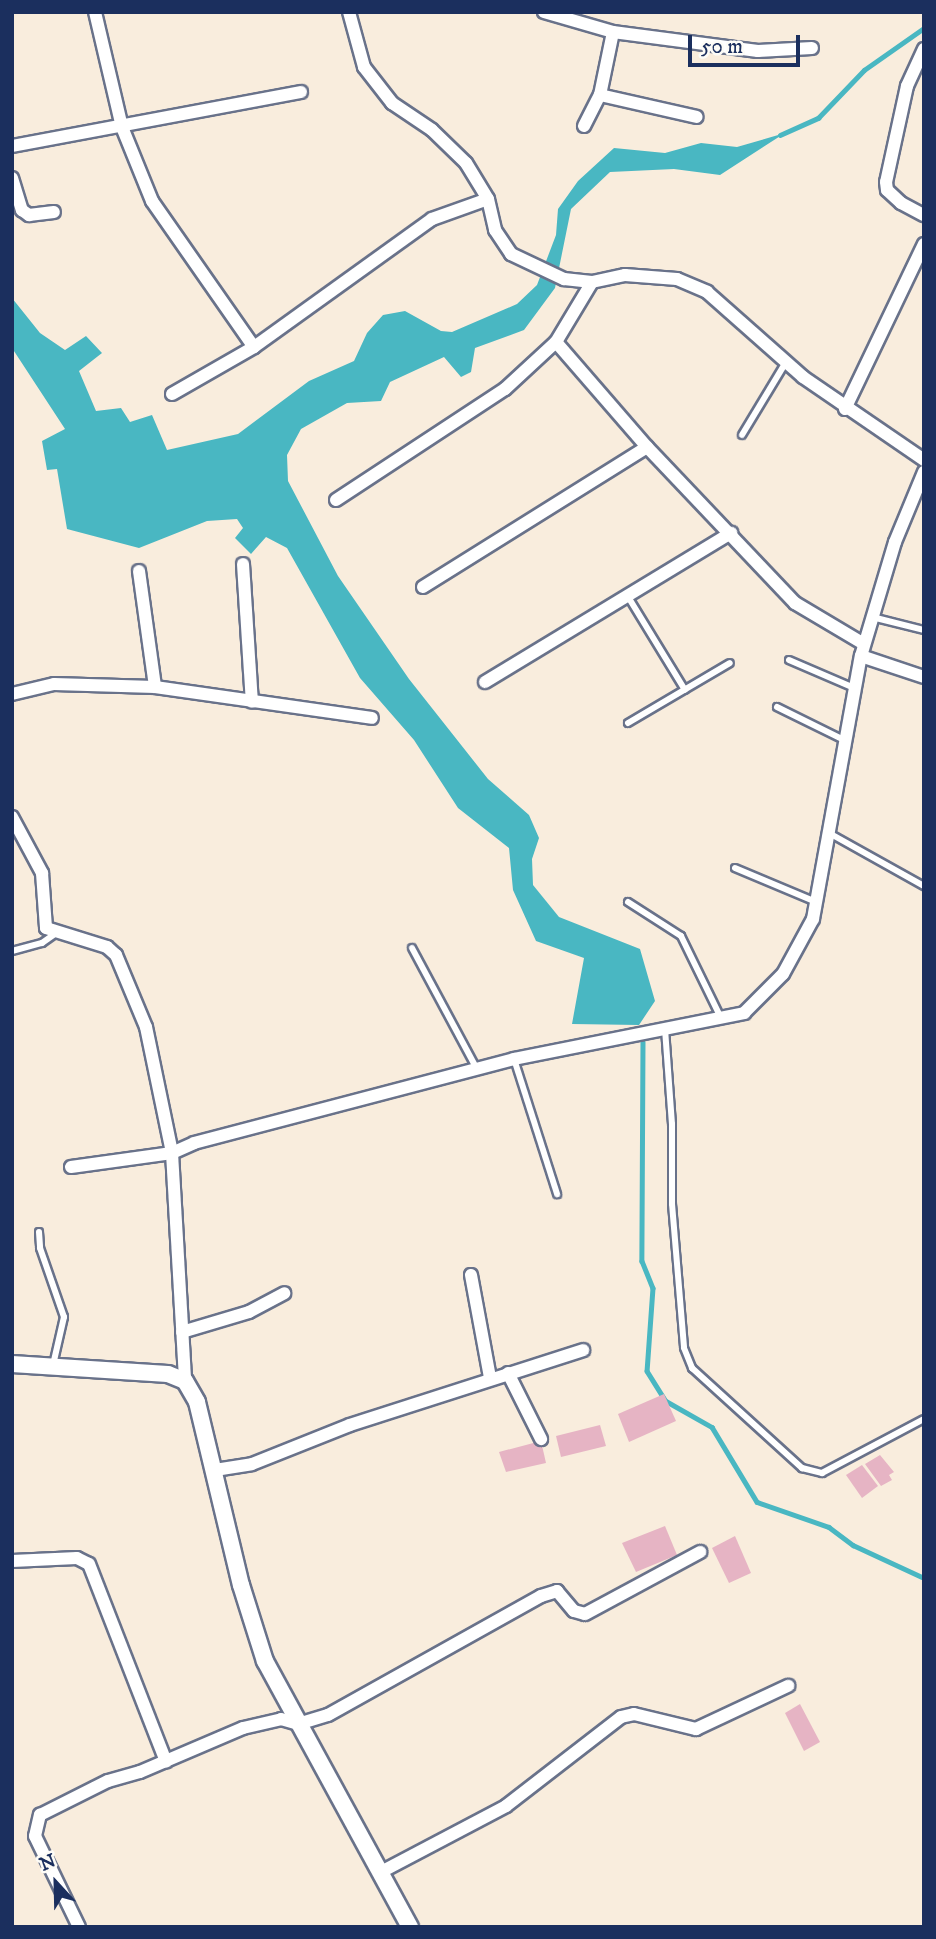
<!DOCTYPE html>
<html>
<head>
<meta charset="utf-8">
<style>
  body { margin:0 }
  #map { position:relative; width:936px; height:1939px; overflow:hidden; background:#f9eddd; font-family:"IM FELL DW Pica",serif }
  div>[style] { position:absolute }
  .water>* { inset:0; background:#49b7c2 }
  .stream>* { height:4.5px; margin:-2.25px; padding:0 2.25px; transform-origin:2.25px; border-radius:2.25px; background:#49b7c2 }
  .building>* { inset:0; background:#e6b4c4 }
  .roads { filter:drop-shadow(2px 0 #69728a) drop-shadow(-2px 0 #69728a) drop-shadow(0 2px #69728a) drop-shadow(0 -2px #69728a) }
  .service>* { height:6px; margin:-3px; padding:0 3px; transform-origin:3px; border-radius:3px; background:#fff }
  .minor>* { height:12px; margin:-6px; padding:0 6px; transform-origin:6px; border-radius:6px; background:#fff }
  .tertiary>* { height:16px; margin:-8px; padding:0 8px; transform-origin:8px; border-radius:8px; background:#fff }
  span { translate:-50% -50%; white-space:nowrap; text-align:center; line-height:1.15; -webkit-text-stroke:6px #fdfcf7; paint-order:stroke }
  .frame { position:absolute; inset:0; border:14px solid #1b2f5e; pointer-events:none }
  .north { position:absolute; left:21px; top:1848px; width:70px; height:70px; -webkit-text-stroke:5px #fdfcf7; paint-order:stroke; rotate:338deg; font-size:19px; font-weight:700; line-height:28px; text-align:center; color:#1b2f5e }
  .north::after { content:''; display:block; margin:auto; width:24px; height:32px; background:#1b2f5e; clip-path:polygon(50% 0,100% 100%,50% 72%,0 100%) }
  .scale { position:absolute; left:688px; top:35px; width:112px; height:32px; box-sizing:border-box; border:4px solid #1b2f5e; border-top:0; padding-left:9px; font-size:21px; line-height:24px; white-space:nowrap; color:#1b2f5e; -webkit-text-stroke:5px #fdfcf7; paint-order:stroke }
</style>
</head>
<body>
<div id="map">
  <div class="water">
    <i style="clip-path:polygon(785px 133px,720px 175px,674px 169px,610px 172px,571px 209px,555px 288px,524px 330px,475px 348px,471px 372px,461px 377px,444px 357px,390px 382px,381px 401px,347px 403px,301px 429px,287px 455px,288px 481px,338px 576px,409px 679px,488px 779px,529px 815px,539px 838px,532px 859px,533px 885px,559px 917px,640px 949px,655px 1001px,639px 1025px,572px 1024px,584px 958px,536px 941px,513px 890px,509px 848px,458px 808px,414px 740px,360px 678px,287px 548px,266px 537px,251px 554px,235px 538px,243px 528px,237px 519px,207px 521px,139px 548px,67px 529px,57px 469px,47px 470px,42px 441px,65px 429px,12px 348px,12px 298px,40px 333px,65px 350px,86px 336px,102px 353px,79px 371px,96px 411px,121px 408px,130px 422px,152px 415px,167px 450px,238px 434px,309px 381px,354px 361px,367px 333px,383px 315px,405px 311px,441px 331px,452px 332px,517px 304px,537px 285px,556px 235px,558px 209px,578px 181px,614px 148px,665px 153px,701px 143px,737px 147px)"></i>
  </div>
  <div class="stream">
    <i style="left:780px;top:135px;width:42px;rotate:-24.1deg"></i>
    <i style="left:818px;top:118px;width:66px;rotate:-46.2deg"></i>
    <i style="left:864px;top:70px;width:73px;rotate:-35deg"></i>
    <i style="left:643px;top:1042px;width:219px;rotate:90.3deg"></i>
    <i style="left:642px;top:1261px;width:29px;rotate:68deg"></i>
    <i style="left:653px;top:1288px;width:83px;rotate:94.1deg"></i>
    <i style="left:647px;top:1371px;width:36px;rotate:58deg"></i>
    <i style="left:666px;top:1401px;width:53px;rotate:29.5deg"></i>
    <i style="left:712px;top:1427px;width:87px;rotate:59deg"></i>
    <i style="left:757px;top:1502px;width:76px;rotate:19.1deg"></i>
    <i style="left:829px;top:1527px;width:30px;rotate:37deg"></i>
    <i style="left:853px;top:1545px;width:78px;rotate:24.9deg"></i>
  </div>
  <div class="building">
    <i style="clip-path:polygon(664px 1394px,676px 1421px,629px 1442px,618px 1414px)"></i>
    <i style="clip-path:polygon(600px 1425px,606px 1446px,561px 1457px,556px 1436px)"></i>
    <i style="clip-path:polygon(541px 1441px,546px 1463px,506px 1472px,499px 1452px)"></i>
    <i style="clip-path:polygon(880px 1455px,894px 1472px,889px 1475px,892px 1480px,881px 1486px,865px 1464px)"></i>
    <i style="clip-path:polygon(862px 1465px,878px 1486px,862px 1498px,846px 1475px)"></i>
    <i style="clip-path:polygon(665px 1526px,677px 1555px,636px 1572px,622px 1543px)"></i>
    <i style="clip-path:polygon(735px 1536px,751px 1573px,729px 1583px,712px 1548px)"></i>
    <i style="clip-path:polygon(800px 1704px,820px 1742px,804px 1751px,785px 1713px)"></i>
  </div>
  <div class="roads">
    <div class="service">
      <i style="left:742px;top:435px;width:85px;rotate:-58.9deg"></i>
      <i style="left:627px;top:595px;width:111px;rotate:58.6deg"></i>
      <i style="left:872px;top:617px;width:54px;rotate:14deg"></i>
      <i style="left:789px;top:660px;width:71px;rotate:23.3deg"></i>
      <i style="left:777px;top:707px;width:75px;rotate:26.2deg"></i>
      <i style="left:628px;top:723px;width:118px;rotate:-30.5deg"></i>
      <i style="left:829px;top:833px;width:109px;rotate:29.2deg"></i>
      <i style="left:735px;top:868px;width:88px;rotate:22.8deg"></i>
      <i style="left:628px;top:902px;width:63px;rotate:32.7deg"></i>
      <i style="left:681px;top:936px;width:91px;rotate:64deg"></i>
      <i style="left:412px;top:948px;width:137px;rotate:61.8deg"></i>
      <i style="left:12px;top:951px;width:31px;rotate:-15deg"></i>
      <i style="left:42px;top:943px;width:16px;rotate:-35deg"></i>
      <i style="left:665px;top:1029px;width:95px;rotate:85.8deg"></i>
      <i style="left:672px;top:1124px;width:80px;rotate:90deg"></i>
      <i style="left:672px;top:1204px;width:144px;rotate:85.2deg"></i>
      <i style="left:684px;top:1348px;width:22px;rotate:68deg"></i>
      <i style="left:692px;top:1368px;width:149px;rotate:42.3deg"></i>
      <i style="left:802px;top:1468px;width:21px;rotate:14deg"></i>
      <i style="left:822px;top:1473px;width:115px;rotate:-27.9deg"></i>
      <i style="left:514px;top:1059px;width:142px;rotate:72.3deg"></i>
      <i style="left:39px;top:1232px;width:16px;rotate:86deg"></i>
      <i style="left:40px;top:1248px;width:73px;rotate:70.8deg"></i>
      <i style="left:64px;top:1317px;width:49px;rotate:102.9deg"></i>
    </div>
    <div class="minor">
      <i style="left:95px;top:12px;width:118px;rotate:76.8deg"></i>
      <i style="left:122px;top:127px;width:80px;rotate:67.9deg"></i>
      <i style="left:152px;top:201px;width:178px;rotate:55.1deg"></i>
      <i style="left:349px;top:12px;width:57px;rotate:74.7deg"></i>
      <i style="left:364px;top:67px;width:46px;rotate:52.1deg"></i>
      <i style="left:392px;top:103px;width:48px;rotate:34deg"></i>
      <i style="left:432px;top:130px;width:47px;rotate:44.1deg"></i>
      <i style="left:466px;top:163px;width:42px;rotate:58.6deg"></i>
      <i style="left:488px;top:199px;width:32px;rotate:77deg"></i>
      <i style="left:495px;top:230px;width:29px;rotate:56deg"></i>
      <i style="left:511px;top:254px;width:59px;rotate:25.3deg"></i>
      <i style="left:564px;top:279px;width:28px;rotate:6deg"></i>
      <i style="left:592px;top:282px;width:34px;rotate:-12deg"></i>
      <i style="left:625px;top:275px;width:52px;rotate:4.4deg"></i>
      <i style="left:677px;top:279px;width:33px;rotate:23deg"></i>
      <i style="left:707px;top:292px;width:128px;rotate:41.5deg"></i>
      <i style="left:803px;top:377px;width:147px;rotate:34.4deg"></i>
      <i style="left:544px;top:12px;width:72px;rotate:16.2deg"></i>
      <i style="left:613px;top:32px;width:146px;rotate:7.5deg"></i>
      <i style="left:758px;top:51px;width:54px;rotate:-3.2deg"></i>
      <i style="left:924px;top:49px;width:41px;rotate:114.7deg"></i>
      <i style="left:907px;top:86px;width:98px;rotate:102.3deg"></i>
      <i style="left:886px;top:182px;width:8px;rotate:83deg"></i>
      <i style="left:887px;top:190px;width:19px;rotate:43deg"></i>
      <i style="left:901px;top:203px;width:26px;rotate:28deg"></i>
      <i style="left:600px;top:95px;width:99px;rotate:12.8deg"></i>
      <i style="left:584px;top:126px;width:35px;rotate:-63deg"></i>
      <i style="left:600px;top:95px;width:64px;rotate:-78.3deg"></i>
      <i style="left:12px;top:146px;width:294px;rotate:-10.6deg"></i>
      <i style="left:12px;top:178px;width:34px;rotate:73deg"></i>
      <i style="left:22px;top:210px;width:9px;rotate:36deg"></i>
      <i style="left:29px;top:215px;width:25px;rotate:-7deg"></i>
      <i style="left:556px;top:342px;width:139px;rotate:49.1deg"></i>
      <i style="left:647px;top:447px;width:215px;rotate:46.5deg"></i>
      <i style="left:795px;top:603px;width:80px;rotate:30.7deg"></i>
      <i style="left:172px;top:394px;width:95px;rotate:-29.8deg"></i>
      <i style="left:254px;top:347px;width:219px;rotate:-35.7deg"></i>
      <i style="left:432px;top:219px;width:59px;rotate:-19.7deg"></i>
      <i style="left:845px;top:409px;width:183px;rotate:-64.4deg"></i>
      <i style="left:336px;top:500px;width:202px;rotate:-33.3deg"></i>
      <i style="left:505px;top:389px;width:69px;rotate:-42.7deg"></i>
      <i style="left:556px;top:342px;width:70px;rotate:-59deg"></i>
      <i style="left:243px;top:564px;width:138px;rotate:86.3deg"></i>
      <i style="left:139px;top:571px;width:117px;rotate:82.1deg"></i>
      <i style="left:423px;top:587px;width:264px;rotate:-32deg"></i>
      <i style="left:861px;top:656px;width:66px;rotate:18.4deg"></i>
      <i style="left:485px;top:682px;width:288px;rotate:-31.2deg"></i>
      <i style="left:12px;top:694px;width:43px;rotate:-13.4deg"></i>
      <i style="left:54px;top:684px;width:101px;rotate:1.7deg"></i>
      <i style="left:155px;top:687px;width:219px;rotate:8.1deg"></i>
      <i style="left:12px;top:817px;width:64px;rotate:61.8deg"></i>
      <i style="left:42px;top:873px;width:55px;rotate:85.8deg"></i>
      <i style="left:46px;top:928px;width:64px;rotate:17.3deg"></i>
      <i style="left:107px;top:947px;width:12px;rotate:42deg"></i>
      <i style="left:116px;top:955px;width:78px;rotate:67.4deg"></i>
      <i style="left:146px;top:1027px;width:129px;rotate:78.3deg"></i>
      <i style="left:172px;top:1153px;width:228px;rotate:86.7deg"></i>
      <i style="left:71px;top:1167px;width:102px;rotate:-7.9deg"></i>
      <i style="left:172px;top:1153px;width:24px;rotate:-24deg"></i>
      <i style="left:194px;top:1143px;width:331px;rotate:-14.7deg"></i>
      <i style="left:514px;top:1059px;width:235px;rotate:-11.3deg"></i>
      <i style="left:744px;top:1013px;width:55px;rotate:-45deg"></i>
      <i style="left:783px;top:974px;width:63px;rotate:-61.4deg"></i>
      <i style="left:813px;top:919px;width:267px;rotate:-79.7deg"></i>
      <i style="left:861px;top:656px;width:119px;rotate:-73.4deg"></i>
      <i style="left:895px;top:542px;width:76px;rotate:-67.5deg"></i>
      <i style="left:471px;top:1275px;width:105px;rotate:79.5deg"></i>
      <i style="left:182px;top:1332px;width:70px;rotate:-16.6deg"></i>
      <i style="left:249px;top:1312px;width:40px;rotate:-28deg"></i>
      <i style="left:508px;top:1373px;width:74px;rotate:63.4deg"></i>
      <i style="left:215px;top:1470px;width:37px;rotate:-9deg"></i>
      <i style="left:252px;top:1464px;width:105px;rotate:-21.7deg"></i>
      <i style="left:350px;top:1425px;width:245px;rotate:-17.8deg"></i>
      <i style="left:12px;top:1561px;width:65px;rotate:-2.6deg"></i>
      <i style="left:77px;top:1558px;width:13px;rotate:27deg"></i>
      <i style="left:89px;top:1564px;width:212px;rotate:68.7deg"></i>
      <i style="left:381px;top:1872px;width:141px;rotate:-27.8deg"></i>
      <i style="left:506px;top:1806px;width:145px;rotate:-37.7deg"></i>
      <i style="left:621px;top:1717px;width:13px;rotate:-13deg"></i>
      <i style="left:634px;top:1714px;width:64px;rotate:13.6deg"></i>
      <i style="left:696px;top:1729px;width:102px;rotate:-25.1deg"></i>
      <i style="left:79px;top:1927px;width:101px;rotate:-115.8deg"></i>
      <i style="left:35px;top:1836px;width:22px;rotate:-77deg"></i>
      <i style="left:40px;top:1815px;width:76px;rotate:-26.6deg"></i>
      <i style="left:108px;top:1781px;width:33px;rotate:-16deg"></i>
      <i style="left:140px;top:1772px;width:112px;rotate:-23.1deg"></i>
      <i style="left:243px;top:1728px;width:39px;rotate:-13deg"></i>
      <i style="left:281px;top:1719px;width:18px;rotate:16deg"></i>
      <i style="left:298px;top:1724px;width:31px;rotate:-17deg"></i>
      <i style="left:328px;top:1715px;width:244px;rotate:-29.2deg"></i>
      <i style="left:541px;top:1596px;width:17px;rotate:-17deg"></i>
      <i style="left:557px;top:1591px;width:26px;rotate:50deg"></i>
      <i style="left:574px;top:1611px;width:11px;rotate:15deg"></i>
      <i style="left:585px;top:1614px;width:131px;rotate:-28.3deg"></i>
    </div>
    <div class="tertiary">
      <i style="left:12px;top:1364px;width:156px;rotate:3.7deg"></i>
      <i style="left:168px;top:1374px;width:18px;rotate:22deg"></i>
      <i style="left:185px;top:1381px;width:24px;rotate:60deg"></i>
      <i style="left:197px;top:1402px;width:188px;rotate:76.5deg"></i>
      <i style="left:241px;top:1585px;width:80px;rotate:72.5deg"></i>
      <i style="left:265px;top:1661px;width:303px;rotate:61.4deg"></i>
    </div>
  </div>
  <div class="frame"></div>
  <div class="north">N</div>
  <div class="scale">50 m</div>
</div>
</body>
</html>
